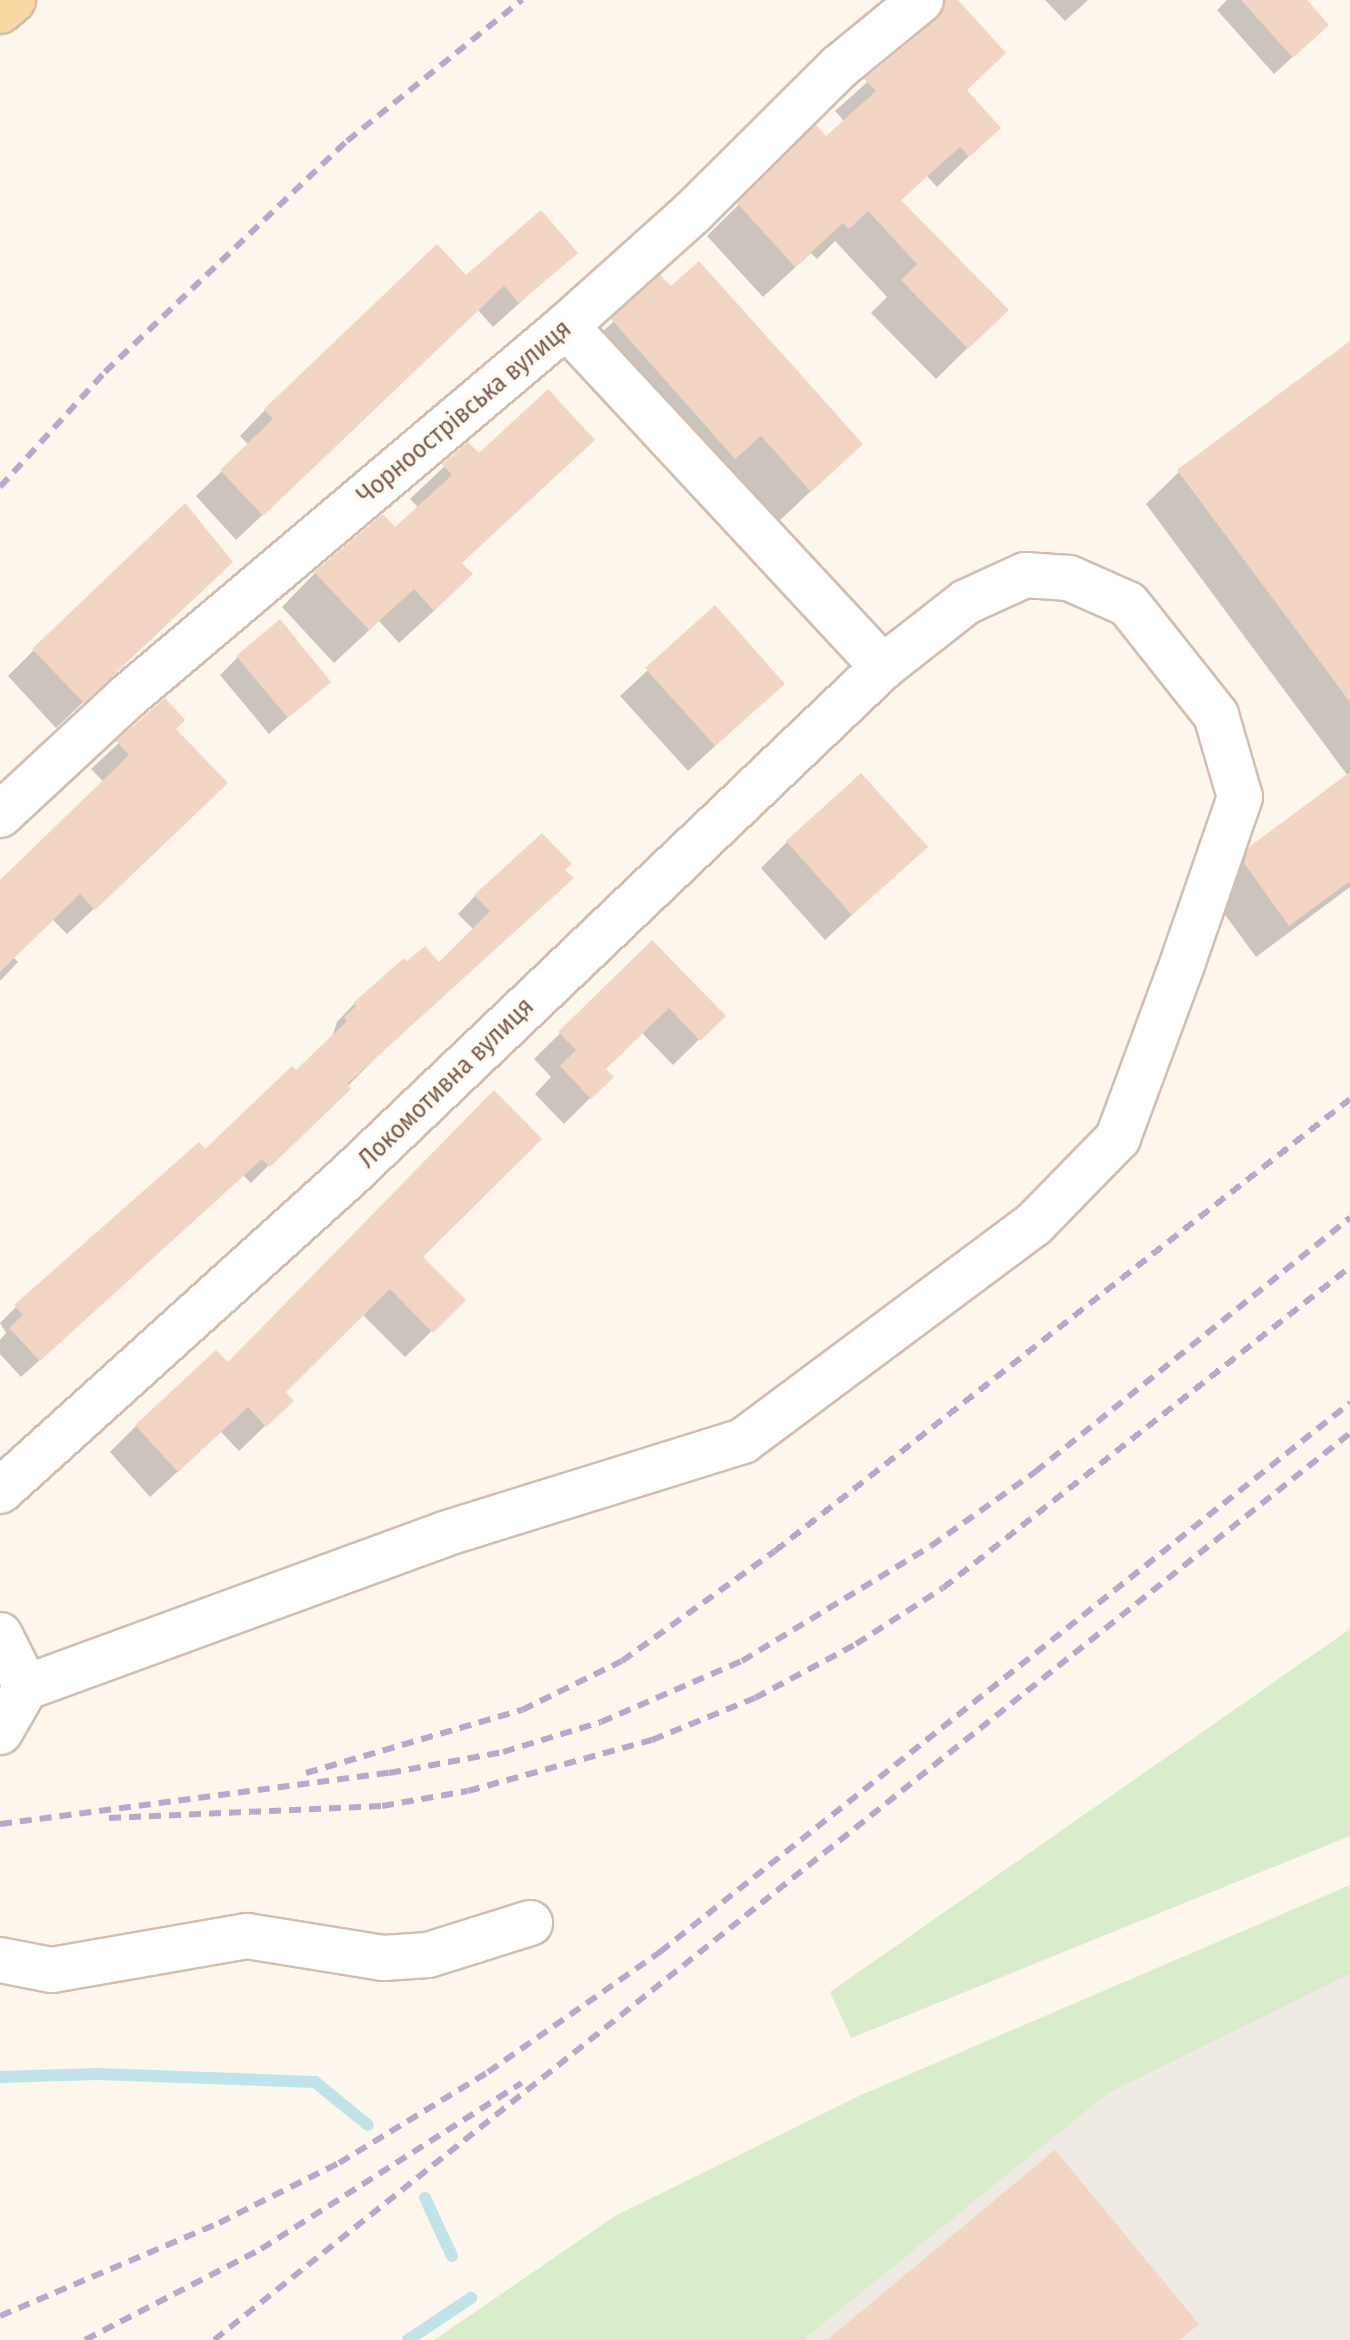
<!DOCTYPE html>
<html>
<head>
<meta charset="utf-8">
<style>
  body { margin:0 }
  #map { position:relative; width:1350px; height:2340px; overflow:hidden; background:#fdf6ec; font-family:"Fira Sans Condensed",sans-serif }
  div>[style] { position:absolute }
  .industrial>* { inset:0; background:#efe9e4 }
  .green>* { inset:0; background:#d8ecc9 }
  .shadow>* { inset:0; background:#0003 }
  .stream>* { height:12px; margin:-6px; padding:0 6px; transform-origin:6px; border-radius:6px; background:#bfe3e8 }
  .building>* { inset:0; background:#f3d5c3 }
  .roads { filter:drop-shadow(2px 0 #d1beb0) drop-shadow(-2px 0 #d1beb0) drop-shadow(0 2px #d1beb0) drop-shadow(0 -2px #d1beb0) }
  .minor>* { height:44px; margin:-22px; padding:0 22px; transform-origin:22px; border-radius:22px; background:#fff }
  .major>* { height:44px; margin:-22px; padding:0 22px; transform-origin:22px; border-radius:22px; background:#fbd9a5 }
  .rail>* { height:6px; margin-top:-3px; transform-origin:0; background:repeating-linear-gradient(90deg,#b9a8c9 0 12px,transparent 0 20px) }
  span { translate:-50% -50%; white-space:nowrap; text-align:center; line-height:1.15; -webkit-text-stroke:6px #fffaf3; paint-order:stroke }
  .street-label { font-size:26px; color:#7a5c4d }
</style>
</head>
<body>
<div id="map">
  <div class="industrial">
    <i style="clip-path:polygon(1350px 1974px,1350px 2340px,803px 2340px,1107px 2094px)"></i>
  </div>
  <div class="green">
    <i style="clip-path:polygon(1350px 1629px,1350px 1836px,851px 2038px,830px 1992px)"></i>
    <i style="clip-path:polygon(1350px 1885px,1350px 1974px,1107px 2094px,803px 2340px,434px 2340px,615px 2216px,861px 2095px)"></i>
  </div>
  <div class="shadow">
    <i style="clip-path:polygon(948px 0,955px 0,965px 91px,998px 128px,937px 187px,927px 176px,900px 201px,1006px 310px,936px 379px,871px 313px,887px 297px,835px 241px,817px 259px,811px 253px,763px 297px,707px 236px,816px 128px,826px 139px,845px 122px,835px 111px,912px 42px)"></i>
    <i style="clip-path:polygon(1045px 0,1088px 0,1065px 21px)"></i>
    <i style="clip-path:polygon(1227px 0,1304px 0,1309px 42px,1274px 74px,1217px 10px)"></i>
    <i style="clip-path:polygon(575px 253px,493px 327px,478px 310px,236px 540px,196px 496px,249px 445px,240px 436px,265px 410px,466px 277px)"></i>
    <i style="clip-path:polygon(660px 278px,861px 444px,776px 524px,579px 354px)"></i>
    <i style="clip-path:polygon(1350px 343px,1350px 887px,1256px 957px,1212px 897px,1217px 882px,1250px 849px,1348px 776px,1146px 504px,1179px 472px)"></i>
    <i style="clip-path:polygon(468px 444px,437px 608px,399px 643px,379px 621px,334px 663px,282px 607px,315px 573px,395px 530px,419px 508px,410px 499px)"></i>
    <i style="clip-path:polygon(207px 584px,56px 728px,8px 676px,34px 650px)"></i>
    <i style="clip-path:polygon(715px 608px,782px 684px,688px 771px,620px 696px)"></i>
    <i style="clip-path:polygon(238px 657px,329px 681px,269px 734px,220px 675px)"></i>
    <i style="clip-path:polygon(164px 701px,200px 809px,67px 934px,52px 919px,13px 957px,18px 962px,0 981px,0 883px,104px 782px,91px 769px)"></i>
    <i style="clip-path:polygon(787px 842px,925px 847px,825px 940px,761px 868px)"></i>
    <i style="clip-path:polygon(563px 870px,251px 1183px,243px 1175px,21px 1377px,0 1354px,0 1340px,6px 1333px,0 1323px,16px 1307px,296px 1073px,331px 1040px,337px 1022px,354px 1004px,439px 965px,474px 930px,458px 914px,475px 896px)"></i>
    <i style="clip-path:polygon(652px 943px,723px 1016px,673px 1065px,642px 1033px,603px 1070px,611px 1077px,564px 1124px,535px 1094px,551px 1077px,534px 1059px)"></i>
    <i style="clip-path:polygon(421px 1257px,464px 1300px,405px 1357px,362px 1314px,283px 1392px,291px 1401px,239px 1451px,221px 1432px,150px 1497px,110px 1452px,136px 1426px,227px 1364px)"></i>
  </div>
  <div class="stream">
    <i style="left:0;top:2077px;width:98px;rotate:-1.8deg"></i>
    <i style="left:98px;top:2074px;width:217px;rotate:2.1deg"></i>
    <i style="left:315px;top:2082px;width:68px;rotate:39.1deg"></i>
    <i style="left:425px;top:2198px;width:64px;rotate:65deg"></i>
    <i style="left:408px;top:2340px;width:76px;rotate:-33.7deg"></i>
  </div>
  <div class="building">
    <i style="clip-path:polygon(945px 0,958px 0,1006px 53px,967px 90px,1001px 128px,969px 157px,960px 147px,901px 200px,1009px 310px,968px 349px,901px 280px,917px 264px,868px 211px,849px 229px,843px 223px,795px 267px,737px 203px,816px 125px,826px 136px,876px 91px,864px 79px,937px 19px)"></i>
    <i style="clip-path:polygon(1241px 0,1307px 0,1329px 25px,1293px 58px)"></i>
    <i style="clip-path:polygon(541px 210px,578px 253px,519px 303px,504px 286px,263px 516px,220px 470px,273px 419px,264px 409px,437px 244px,466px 275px)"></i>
    <i style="clip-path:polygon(699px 261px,863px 444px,811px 492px,761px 436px,735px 459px,611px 319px,660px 275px,671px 286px)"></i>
    <i style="clip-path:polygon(1350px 341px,1350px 702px,1177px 470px)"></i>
    <i style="clip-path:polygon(548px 389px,595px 440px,462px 563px,473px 574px,434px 611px,414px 589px,369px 630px,314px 572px,383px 514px,395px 527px,452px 475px,442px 464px,468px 442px,479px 453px)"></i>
    <i style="clip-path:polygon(185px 503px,233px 562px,84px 703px,32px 649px)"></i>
    <i style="clip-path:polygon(715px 605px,785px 684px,715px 746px,645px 668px)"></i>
    <i style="clip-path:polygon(280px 619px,331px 682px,288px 718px,236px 656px)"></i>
    <i style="clip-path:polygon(165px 698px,185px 720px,176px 729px,228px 783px,95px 910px,80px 894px,0 972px,0 880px,129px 755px,116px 741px)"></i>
    <i style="clip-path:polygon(1350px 772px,1350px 881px,1289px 926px,1244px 863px,1249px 847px)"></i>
    <i style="clip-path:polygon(861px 773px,928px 847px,852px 915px,786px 841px)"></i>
    <i style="clip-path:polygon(542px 833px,572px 864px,565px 870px,574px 878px,347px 1084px,351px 1089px,270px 1167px,262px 1159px,40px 1361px,9px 1328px,23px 1315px,14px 1305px,199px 1142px,205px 1149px,292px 1066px,296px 1070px,347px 1021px,344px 1017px,356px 1006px,353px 1003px,404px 958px,407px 961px,425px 946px,439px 962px,490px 911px,474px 895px)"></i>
    <i style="clip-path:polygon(652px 940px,726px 1016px,700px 1041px,669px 1008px,606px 1069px,614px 1077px,591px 1099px,560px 1066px,576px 1050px,558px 1032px)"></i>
    <i style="clip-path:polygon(494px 1090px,542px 1139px,423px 1257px,466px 1300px,433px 1333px,390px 1289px,286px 1392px,294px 1401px,266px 1427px,248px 1407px,178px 1472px,135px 1425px,216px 1350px,228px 1362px)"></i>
    <i style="clip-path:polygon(1055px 2150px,1199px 2324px,1180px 2340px,827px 2340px)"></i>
  </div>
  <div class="roads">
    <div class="minor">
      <i style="left:566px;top:326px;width:466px;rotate:47.1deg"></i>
      <i style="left:0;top:815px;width:175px;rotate:-42.9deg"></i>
      <i style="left:128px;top:696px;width:573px;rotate:-40.19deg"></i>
      <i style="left:566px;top:326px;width:171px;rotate:-41.9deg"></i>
      <i style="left:693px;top:212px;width:206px;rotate:-44.8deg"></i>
      <i style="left:839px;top:67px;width:106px;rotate:-39.3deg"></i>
      <i style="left:0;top:1491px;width:480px;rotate:-42.1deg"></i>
      <i style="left:356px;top:1169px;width:728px;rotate:-43.61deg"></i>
      <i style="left:883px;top:667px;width:105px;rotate:-38.1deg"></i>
      <i style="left:966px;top:602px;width:65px;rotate:-24.6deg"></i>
      <i style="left:1025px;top:575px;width:44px;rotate:3.9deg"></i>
      <i style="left:1069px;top:578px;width:64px;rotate:23.8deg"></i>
      <i style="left:1128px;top:604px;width:142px;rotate:51.6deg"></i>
      <i style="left:1216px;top:715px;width:85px;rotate:73.7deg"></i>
      <i style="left:1240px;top:797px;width:175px;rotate:109.1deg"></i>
      <i style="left:1183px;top:962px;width:188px;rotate:110.3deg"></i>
      <i style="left:1118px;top:1138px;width:120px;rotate:134.3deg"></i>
      <i style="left:1034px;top:1224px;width:363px;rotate:143.3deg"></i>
      <i style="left:743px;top:1441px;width:312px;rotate:162.7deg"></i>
      <i style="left:445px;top:1534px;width:446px;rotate:159.9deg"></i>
      <i style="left:0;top:1635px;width:58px;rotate:63.4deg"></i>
      <i style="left:26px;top:1687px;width:52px;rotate:120deg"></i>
      <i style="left:0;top:1960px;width:53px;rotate:10.9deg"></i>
      <i style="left:52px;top:1970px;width:198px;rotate:-9.9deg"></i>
      <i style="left:247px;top:1936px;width:138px;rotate:9.2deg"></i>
      <i style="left:383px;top:1958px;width:45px;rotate:-3.8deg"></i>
      <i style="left:428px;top:1955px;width:107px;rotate:-17.4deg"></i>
    </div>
    <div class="major">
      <i style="left:0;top:11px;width:17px;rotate:-40deg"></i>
    </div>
  </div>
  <div class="rail">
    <i style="left:0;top:487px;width:156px;rotate:-47.6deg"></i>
    <i style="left:105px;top:372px;width:335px;rotate:-43.7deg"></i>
    <i style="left:347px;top:141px;width:225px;rotate:-38.9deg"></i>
    <i style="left:306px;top:1773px;width:225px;rotate:-16.3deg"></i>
    <i style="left:522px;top:1710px;width:111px;rotate:-26.1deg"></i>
    <i style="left:622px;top:1661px;width:188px;rotate:-35.7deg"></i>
    <i style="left:775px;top:1551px;width:731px;rotate:-38.17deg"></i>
    <i style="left:109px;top:1818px;width:273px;rotate:-2.5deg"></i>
    <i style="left:382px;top:1806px;width:87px;rotate:-9.9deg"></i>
    <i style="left:468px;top:1791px;width:191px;rotate:-15.5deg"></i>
    <i style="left:652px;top:1740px;width:111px;rotate:-22.2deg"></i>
    <i style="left:755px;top:1698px;width:115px;rotate:-28.1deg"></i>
    <i style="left:856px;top:1644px;width:103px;rotate:-32.8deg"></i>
    <i style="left:943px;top:1588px;width:518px;rotate:-38.26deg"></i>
    <i style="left:0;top:1824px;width:392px;rotate:-7.5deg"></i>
    <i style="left:389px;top:1773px;width:116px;rotate:-10.4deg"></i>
    <i style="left:503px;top:1752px;width:102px;rotate:-17deg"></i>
    <i style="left:601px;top:1722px;width:154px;rotate:-23.4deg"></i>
    <i style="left:742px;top:1661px;width:221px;rotate:-31.3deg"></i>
    <i style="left:931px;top:1546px;width:128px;rotate:-35.4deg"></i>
    <i style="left:1035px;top:1472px;width:405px;rotate:-38.9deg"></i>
    <i style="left:0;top:2316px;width:238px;rotate:-23deg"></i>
    <i style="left:219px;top:2223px;width:134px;rotate:-26.6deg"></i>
    <i style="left:339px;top:2163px;width:175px;rotate:-31.4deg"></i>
    <i style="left:488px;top:2072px;width:210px;rotate:-34.9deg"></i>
    <i style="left:660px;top:1952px;width:882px;rotate:-38.51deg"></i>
    <i style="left:85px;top:2340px;width:198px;rotate:-27.3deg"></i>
    <i style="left:261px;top:2249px;width:309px;rotate:-32.5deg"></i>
    <i style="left:214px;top:2340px;width:1454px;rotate:-38.6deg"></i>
  </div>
  <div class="street-label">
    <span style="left:464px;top:412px;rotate:-40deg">Чорноострівська вулиця</span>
    <span style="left:446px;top:1083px;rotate:-44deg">Локомотивна вулиця</span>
  </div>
</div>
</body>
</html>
